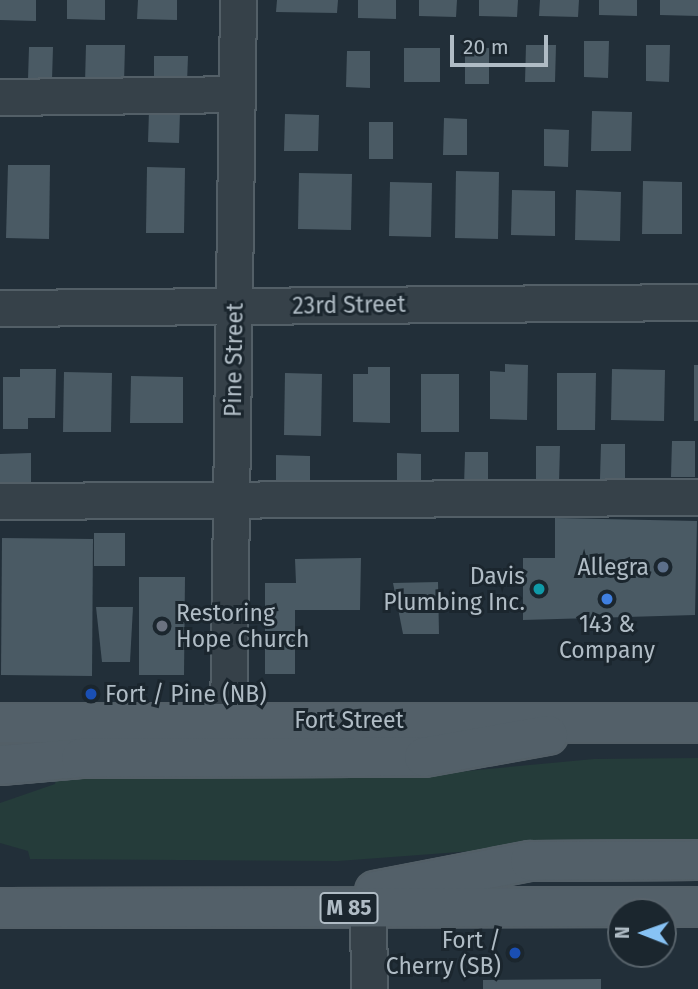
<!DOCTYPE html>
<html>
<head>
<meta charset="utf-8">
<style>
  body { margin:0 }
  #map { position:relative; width:698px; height:989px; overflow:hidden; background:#222f39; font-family:"Fira Sans",sans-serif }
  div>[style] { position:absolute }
  .green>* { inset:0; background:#253c3a }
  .building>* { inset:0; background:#4a5a64 }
  .roads { filter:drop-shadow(2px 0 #535f67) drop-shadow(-2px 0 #535f67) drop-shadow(0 2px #535f67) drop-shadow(0 -2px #535f67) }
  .minor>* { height:35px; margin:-17.5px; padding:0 17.5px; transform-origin:17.5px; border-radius:17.5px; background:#364149 }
  .major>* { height:38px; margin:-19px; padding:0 19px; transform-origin:19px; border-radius:19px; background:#536069 }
  .dots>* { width:19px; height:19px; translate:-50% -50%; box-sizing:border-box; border:4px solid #1b262e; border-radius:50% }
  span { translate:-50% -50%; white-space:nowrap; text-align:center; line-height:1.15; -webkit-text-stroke:6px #1b262e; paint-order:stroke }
  .shield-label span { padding:2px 5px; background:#1b262e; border:2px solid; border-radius:5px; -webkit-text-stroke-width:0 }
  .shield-label { font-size:21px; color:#b0bcc5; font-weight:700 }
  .street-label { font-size:23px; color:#b0bcc5 }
  .poi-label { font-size:23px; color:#b0bcc5 }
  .right { translate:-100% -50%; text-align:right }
  .left { translate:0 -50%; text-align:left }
  .north { position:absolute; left:607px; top:898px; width:70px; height:70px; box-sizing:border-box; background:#1b262e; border:2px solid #57626a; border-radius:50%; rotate:271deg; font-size:19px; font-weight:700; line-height:28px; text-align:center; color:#b0bcc5 }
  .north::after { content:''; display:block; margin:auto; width:24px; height:32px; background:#87c2f4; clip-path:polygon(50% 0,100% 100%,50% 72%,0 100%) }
  .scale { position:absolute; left:450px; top:35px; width:98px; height:32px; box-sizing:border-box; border:4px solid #b0bcc5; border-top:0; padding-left:9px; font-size:21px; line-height:24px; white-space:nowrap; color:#b0bcc5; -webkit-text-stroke:5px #1b262e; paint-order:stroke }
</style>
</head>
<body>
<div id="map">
  <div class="green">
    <i style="clip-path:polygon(698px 758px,698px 846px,528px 847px,338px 861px,30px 859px,28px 851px,0 843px,0 803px,55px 784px,57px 774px,435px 774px,594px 759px)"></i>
  </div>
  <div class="building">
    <i style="clip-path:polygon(0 0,36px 0,36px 21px,0 20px)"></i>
    <i style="clip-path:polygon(67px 0,105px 0,105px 20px,67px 19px)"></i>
    <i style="clip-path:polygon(138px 0,177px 0,177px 20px,137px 19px)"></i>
    <i style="clip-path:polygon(277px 0,338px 0,337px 13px,276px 12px)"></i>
    <i style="clip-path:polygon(358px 0,396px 0,396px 19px,358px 18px)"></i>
    <i style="clip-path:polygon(419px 0,457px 0,456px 17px,419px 16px)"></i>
    <i style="clip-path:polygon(479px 0,518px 0,517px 17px,479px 16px)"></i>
    <i style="clip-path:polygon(540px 0,579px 0,578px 17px,539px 16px)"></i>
    <i style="clip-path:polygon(599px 0,637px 0,637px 16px,599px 15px)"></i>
    <i style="clip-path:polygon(660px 0,698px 0,698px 16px,660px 15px)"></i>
    <i style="clip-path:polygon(584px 41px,609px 41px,608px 78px,584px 77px)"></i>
    <i style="clip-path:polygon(86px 45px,125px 45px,124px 83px,85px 83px)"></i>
    <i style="clip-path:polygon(526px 45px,556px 45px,555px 82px,525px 82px)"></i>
    <i style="clip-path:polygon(646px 45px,670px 45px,669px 82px,646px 81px)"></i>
    <i style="clip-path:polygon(29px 47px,53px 47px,52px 80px,28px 80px)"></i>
    <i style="clip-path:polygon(465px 47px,489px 48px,489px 84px,465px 84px)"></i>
    <i style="clip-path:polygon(404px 48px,440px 48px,440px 82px,404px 82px)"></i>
    <i style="clip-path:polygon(347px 51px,370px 51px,370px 88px,346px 87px)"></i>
    <i style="clip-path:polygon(154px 56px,188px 56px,187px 83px,154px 83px)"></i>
    <i style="clip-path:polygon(149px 110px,180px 111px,179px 143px,148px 142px)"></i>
    <i style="clip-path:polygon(592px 111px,632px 112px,631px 151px,591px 151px)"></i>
    <i style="clip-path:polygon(285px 114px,319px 115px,318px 151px,284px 151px)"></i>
    <i style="clip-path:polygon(444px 118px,467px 119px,467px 155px,443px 155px)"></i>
    <i style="clip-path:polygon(369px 122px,393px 122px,393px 159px,369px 159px)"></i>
    <i style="clip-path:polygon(544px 129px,569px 130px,568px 167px,544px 166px)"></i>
    <i style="clip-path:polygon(8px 165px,50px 165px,49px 239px,6px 238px)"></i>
    <i style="clip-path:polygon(147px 167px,185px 168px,184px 233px,146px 233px)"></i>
    <i style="clip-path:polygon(456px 171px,499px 172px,498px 239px,455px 238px)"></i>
    <i style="clip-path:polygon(299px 173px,352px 174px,351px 230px,298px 229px)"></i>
    <i style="clip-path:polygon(643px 181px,682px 182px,682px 234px,642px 234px)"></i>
    <i style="clip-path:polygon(390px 182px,432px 183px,431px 237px,389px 236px)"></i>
    <i style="clip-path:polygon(512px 190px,555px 191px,555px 236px,511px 235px)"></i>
    <i style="clip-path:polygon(576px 190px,621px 192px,620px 241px,575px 240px)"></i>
    <i style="clip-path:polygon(505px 364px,528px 365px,527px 420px,490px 419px,490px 371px,505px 372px)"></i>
    <i style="clip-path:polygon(694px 365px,698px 365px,698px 421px,694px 421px)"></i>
    <i style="clip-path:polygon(368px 367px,390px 367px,390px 423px,353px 422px,353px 374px,368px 374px)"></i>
    <i style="clip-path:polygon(20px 369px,56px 369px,55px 418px,28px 418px,28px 429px,3px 429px,3px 377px,20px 377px)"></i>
    <i style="clip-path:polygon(612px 369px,665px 370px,664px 421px,611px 420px)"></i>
    <i style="clip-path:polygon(64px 372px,112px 373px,111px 432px,63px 432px)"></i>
    <i style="clip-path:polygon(285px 373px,322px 374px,321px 436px,284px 435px)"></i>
    <i style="clip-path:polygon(557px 373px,596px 373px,595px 430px,557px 430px)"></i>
    <i style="clip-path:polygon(421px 374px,459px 374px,459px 432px,421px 432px)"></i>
    <i style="clip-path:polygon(131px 376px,183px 377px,183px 423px,130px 423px)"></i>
    <i style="clip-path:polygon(672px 441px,695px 441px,695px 477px,671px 477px)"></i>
    <i style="clip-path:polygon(601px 444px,625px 444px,625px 480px,600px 479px)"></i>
    <i style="clip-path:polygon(536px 446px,560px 446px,559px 482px,536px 481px)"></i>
    <i style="clip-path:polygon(465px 452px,488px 452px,488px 488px,464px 487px)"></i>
    <i style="clip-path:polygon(31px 453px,31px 494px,0 494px,0 454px)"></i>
    <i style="clip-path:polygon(397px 453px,421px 454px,421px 490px,397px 489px)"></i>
    <i style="clip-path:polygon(276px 455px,310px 456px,310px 491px,276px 491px)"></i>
    <i style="clip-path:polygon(555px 518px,697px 521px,695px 615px,523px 620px,523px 558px,555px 558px)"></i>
    <i style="clip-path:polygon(94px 533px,125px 533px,125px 566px,94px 566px)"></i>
    <i style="clip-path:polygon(2px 538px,93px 539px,92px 676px,1px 675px)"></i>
    <i style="clip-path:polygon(361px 558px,360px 610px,295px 610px,295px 674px,265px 674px,265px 583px,296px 583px,295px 559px)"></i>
    <i style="clip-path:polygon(139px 577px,185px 577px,184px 675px,139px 675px)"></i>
    <i style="clip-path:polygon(438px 582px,439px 634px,403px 634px,393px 583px)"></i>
    <i style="clip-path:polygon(96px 607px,133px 607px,130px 662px,102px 662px)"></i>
    <i style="clip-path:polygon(601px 979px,601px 989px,483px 989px,483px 980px)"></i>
  </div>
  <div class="roads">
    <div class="minor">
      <i style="left:0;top:97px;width:237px;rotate:-0.7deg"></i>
      <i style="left:0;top:308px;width:698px;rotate:-0.49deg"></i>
      <i style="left:0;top:501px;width:698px;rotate:-0.33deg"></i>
      <i style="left:228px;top:719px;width:719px;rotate:-89.2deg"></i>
      <i style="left:368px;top:908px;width:81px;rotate:89.3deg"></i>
    </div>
    <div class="major">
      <i style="left:0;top:723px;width:698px"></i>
      <i style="left:0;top:765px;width:81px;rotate:-4.9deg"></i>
      <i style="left:81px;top:758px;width:343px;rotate:-0.2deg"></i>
      <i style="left:424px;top:757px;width:126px;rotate:-10.1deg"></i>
      <i style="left:375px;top:891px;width:158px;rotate:-11deg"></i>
      <i style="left:530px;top:861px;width:168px;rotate:-0.3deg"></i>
      <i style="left:0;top:908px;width:698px;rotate:-0.08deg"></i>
    </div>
  </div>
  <div class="dots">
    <i style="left:663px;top:567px;background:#5c6f8a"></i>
    <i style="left:539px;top:589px;background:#0f9aa8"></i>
    <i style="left:607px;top:599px;background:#3f7fe0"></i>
    <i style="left:162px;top:626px;background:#6b7280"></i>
    <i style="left:91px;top:694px;background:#1a4fb4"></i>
    <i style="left:515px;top:953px;background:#1a4fb4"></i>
  </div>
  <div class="shield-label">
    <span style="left:349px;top:908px">M 85</span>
  </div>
  <div class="street-label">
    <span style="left:349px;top:305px;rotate:-1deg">23rd Street</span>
    <span style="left:234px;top:360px;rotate:-89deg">Pine Street</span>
    <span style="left:349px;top:720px">Fort Street</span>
  </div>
  <div class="poi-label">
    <span class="right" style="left:649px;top:567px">Allegra</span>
    <span class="right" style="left:525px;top:589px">Davis<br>Plumbing Inc.</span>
    <span class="left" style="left:176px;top:626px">Restoring<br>Hope Church</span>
    <span style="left:607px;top:637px">143 &amp;<br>Company</span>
    <span class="left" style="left:105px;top:694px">Fort / Pine (NB)</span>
    <span class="right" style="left:501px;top:953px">Fort /<br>Cherry (SB)</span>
  </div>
  <div class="north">N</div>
  <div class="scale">20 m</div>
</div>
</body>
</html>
